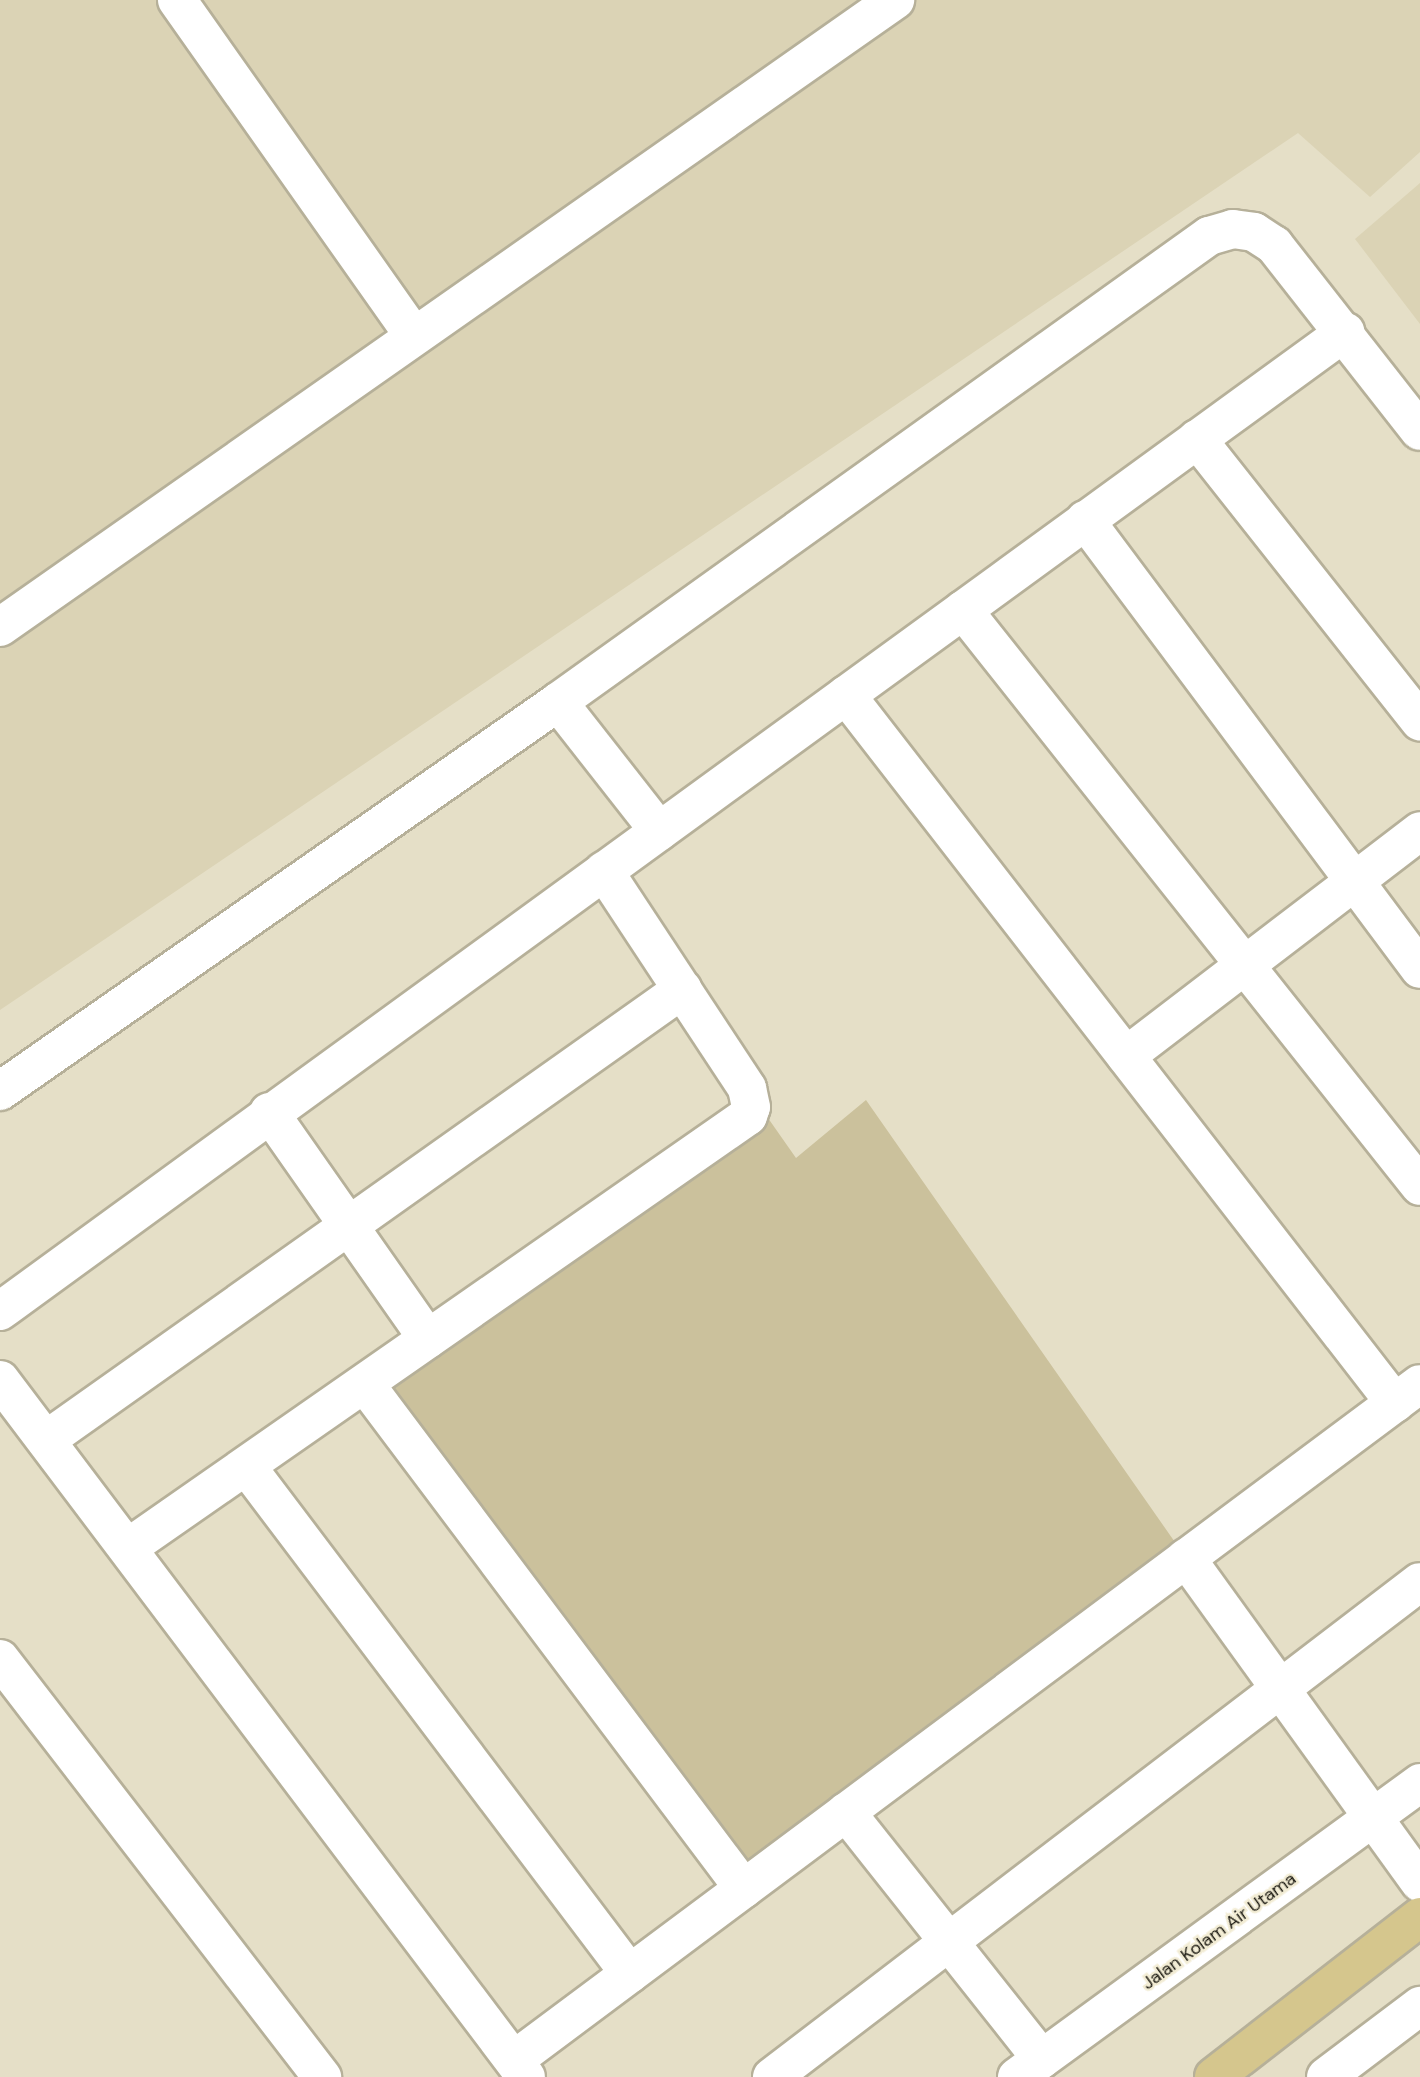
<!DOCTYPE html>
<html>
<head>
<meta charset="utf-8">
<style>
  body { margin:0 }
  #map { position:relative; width:1420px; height:2077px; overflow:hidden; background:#e5dfc7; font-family:"DM Sans",sans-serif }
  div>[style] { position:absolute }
  .built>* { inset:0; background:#dbd3b5 }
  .green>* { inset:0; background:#cbc19c }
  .roads { filter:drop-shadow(2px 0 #b6b099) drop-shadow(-2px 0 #b6b099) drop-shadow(0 2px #b6b099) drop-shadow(0 -2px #b6b099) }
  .minor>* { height:38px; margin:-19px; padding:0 19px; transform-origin:19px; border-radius:19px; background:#fff }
  .major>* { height:38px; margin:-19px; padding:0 19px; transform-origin:19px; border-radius:19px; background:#d5c68d }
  span { translate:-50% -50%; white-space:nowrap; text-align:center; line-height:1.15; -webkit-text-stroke:5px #f2ecd4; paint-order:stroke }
  .street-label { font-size:18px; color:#1a1810 }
</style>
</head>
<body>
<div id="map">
  <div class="built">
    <i style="clip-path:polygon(0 0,1420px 0,1420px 152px,1370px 197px,1298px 133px,0 1010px)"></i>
    <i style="clip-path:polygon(1420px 183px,1420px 324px,1355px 239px)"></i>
  </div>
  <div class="green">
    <i style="clip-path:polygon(747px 1088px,796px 1158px,866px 1100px,1186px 1558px,744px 1889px,365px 1384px,741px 1123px)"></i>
  </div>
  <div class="roads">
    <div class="minor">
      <i style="left:177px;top:0;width:411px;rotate:54.8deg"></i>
      <i style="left:1197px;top:439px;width:360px;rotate:51.7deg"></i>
      <i style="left:1085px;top:520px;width:560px;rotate:53.27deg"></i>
      <i style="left:963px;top:610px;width:735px;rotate:51.57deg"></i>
      <i style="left:0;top:627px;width:1093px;rotate:-35.01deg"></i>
      <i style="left:846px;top:695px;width:896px;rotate:52.21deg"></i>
      <i style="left:558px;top:702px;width:164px;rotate:51.9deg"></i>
      <i style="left:1126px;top:1056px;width:370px;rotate:-37.4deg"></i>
      <i style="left:0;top:1091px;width:680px;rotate:-34.88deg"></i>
      <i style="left:558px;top:702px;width:801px;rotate:-35.6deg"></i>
      <i style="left:1209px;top:236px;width:25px;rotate:-16deg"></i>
      <i style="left:1233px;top:229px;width:21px;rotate:8deg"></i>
      <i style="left:1254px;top:232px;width:24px;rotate:33deg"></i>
      <i style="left:1274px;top:245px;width:236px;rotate:51.9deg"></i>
      <i style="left:269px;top:1112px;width:277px;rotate:55deg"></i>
      <i style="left:0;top:1311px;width:1664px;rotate:-36.05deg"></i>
      <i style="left:0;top:1380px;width:873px;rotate:52.96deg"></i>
      <i style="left:365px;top:1384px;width:631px;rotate:53.11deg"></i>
      <i style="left:46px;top:1440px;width:780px;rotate:-35.3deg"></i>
      <i style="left:247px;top:1467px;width:635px;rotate:52.93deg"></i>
      <i style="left:129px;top:1547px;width:754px;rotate:-34.85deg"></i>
      <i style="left:748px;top:1116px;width:9px;rotate:-72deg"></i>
      <i style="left:751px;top:1107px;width:19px;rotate:-102deg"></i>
      <i style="left:747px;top:1088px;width:260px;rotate:-123.4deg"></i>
      <i style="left:1186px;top:1558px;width:400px;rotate:54.2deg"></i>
      <i style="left:0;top:1659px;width:528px;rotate:52.39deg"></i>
      <i style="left:846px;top:1812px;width:315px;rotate:51.6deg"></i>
      <i style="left:514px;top:2060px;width:1130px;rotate:-36.73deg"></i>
      <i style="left:772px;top:2077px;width:815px;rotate:-37.38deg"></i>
      <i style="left:1017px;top:2077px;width:499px;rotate:-36.1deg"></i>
      <i style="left:1326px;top:2077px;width:118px;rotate:-37.1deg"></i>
    </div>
    <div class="major">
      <i style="left:1214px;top:2077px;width:261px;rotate:-37.8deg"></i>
    </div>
  </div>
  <div class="street-label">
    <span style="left:1219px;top:1931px;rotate:-36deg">Jalan Kolam Air Utama</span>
  </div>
</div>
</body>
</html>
